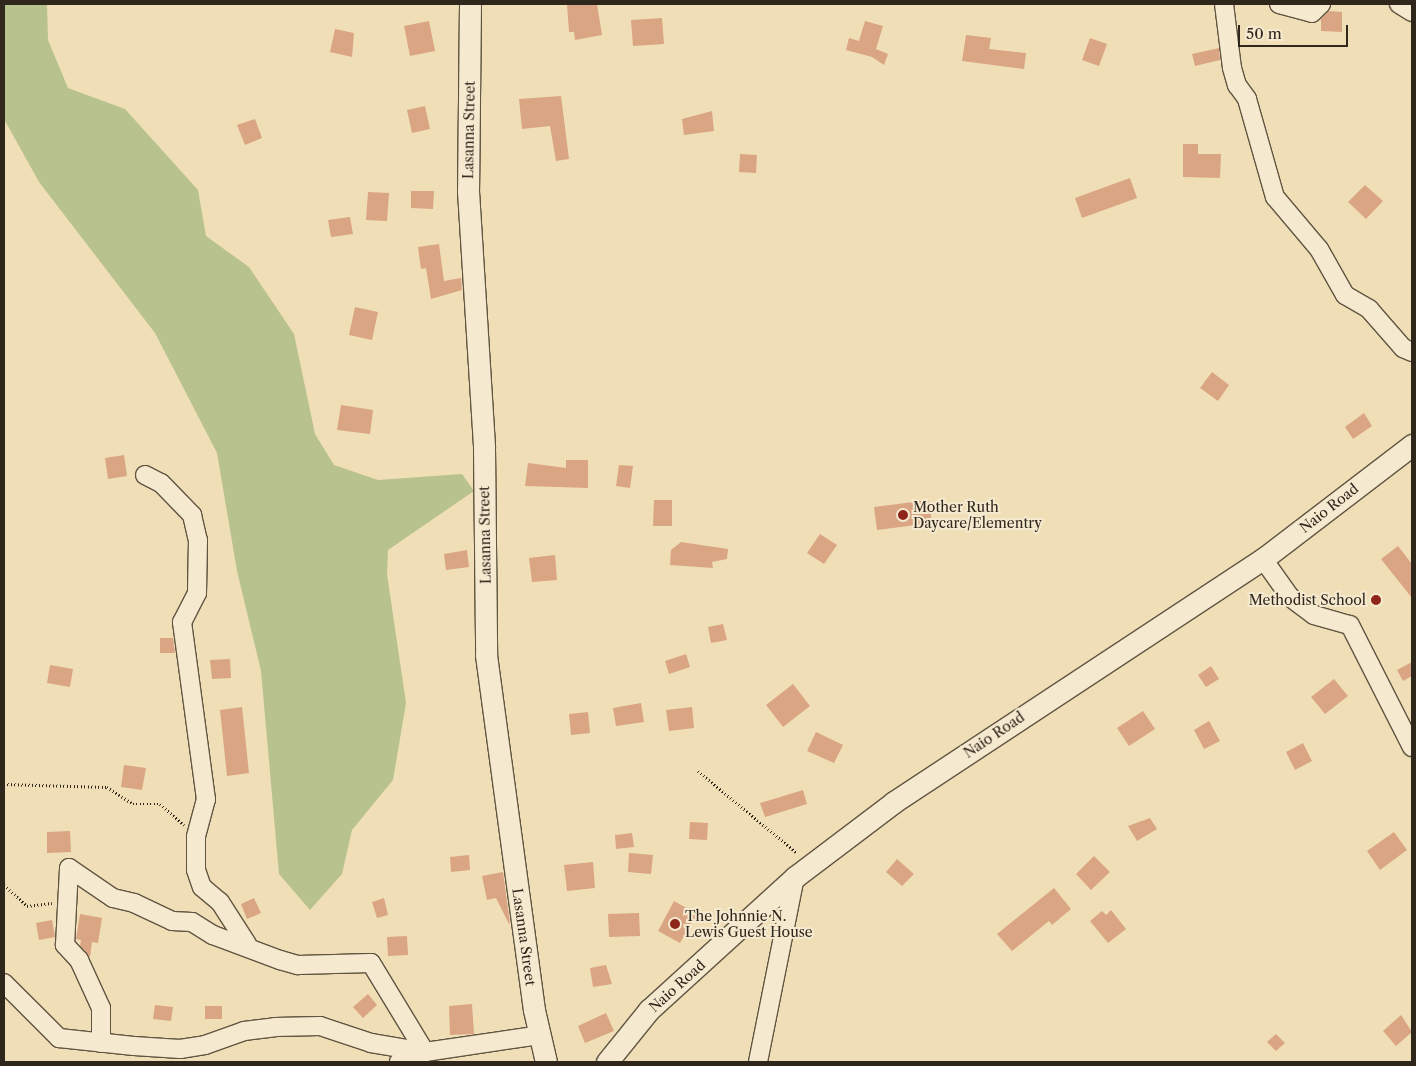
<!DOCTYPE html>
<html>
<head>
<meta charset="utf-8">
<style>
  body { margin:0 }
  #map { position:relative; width:1416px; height:1066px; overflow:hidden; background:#f0dfb6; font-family:"Libre Caslon Text",serif }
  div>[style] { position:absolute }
  .green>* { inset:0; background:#b8c28e }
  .building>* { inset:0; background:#daa583 }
  .path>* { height:2.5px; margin-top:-1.25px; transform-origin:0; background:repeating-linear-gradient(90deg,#30271c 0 1px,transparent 0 3.5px) }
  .roads { filter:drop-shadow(1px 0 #605542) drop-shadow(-1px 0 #605542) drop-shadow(0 1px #605542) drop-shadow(0 -1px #605542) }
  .minor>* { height:18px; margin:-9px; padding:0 9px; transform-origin:9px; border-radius:9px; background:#f5ead0 }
  .tertiary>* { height:21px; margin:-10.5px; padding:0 10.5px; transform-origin:10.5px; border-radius:10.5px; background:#f5ead0 }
  .dots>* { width:14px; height:14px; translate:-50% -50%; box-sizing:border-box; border:2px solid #f5ead0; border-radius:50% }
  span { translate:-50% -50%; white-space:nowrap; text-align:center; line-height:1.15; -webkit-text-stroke:4px #f5ead0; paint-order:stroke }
  .street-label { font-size:14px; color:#30271c }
  .poi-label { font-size:14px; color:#30271c }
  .left { translate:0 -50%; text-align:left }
  .right { translate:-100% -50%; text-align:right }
  .frame { position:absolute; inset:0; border:5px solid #30271c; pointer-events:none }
  .scale { position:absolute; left:1238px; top:25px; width:110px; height:22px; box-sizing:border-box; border:2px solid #30271c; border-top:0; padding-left:6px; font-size:15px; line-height:18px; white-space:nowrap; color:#30271c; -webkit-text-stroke:4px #f5ead0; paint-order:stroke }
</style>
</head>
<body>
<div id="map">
  <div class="green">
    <i style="clip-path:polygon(4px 4px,47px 4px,48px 40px,68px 88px,125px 109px,198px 190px,206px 236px,249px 267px,294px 334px,315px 434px,334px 465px,378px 480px,462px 474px,474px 491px,388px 550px,387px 574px,406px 703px,393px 780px,352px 830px,342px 874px,310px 910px,279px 874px,261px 671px,237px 571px,217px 453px,155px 333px,39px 182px,4px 119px)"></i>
  </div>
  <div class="building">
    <i style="clip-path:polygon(567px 4px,597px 4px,602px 35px,575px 40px,574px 32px,569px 32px)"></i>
    <i style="clip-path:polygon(1329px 11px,1342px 12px,1342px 32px,1321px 31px,1321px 19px)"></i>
    <i style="clip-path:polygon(662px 18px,664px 44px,633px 46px,631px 20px)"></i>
    <i style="clip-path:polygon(429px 21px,435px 51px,410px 56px,404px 26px)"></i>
    <i style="clip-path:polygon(865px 21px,883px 26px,876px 49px,888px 54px,884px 65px,872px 57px,846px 50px,849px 38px,859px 41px)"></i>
    <i style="clip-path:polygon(335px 29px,354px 33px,352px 57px,330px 52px)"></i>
    <i style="clip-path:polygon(966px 35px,991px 38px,989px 49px,1026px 53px,1024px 69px,962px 61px)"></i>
    <i style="clip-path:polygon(1090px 38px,1107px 44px,1099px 66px,1082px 60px)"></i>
    <i style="clip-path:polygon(1219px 48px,1220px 60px,1195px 66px,1192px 54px)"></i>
    <i style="clip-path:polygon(561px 96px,569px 159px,556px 161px,550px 126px,522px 129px,519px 99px)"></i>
    <i style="clip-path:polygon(425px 106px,430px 129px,412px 133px,407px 110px)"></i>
    <i style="clip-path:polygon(712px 111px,714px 131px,684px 135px,682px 119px)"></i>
    <i style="clip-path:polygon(255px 119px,262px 138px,245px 145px,237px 125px)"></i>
    <i style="clip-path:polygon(1183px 144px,1198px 144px,1198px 154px,1221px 154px,1220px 178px,1183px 177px)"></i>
    <i style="clip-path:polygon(740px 154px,757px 155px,756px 173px,739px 172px)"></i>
    <i style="clip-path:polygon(1130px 178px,1137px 198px,1082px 218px,1075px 198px)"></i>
    <i style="clip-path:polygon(1365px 185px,1383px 201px,1366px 219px,1348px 202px)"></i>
    <i style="clip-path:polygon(411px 191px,434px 191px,433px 209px,411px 208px)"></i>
    <i style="clip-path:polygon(368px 192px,389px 193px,387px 221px,366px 220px)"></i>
    <i style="clip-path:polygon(350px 217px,353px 234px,331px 237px,328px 220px)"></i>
    <i style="clip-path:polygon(439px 244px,444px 281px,461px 278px,462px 290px,431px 299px,426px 268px,421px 269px,418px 247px)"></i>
    <i style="clip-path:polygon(355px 307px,378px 312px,372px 340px,349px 335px)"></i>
    <i style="clip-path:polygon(1212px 372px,1229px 385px,1218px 401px,1200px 388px)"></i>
    <i style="clip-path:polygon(341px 405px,373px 410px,370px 434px,337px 430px)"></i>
    <i style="clip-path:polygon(1364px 413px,1372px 426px,1353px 439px,1345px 427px)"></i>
    <i style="clip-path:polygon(124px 455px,127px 476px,108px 479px,105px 458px)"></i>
    <i style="clip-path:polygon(566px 460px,588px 460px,588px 488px,525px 486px,528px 463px,566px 468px)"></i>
    <i style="clip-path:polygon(619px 465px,633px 466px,630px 488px,616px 486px)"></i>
    <i style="clip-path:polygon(654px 500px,672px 500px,672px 526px,653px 526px)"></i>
    <i style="clip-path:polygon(929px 500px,932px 523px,877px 530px,874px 507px)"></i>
    <i style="clip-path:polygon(820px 534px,837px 545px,824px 564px,807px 553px)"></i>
    <i style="clip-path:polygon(681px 542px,728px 549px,727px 559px,712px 562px,713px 568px,670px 565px,671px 550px)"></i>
    <i style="clip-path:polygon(1398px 546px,1412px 564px,1412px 598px,1381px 559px)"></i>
    <i style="clip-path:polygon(467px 550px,469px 567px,446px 570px,444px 554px)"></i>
    <i style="clip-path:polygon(555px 555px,557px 580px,532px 582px,529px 558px)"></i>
    <i style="clip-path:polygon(723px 624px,727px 640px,711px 643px,708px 627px)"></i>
    <i style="clip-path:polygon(160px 638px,173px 638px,175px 653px,160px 653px)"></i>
    <i style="clip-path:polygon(686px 654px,690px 667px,669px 674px,665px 661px)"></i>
    <i style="clip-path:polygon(230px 659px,231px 678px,212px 679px,210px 660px)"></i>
    <i style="clip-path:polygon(1412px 662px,1412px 676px,1403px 681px,1397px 670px)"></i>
    <i style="clip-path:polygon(50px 665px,73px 669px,70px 687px,47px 683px)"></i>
    <i style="clip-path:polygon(1211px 666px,1219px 679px,1206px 687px,1198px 675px)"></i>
    <i style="clip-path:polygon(1334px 679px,1348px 696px,1325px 714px,1311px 697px)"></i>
    <i style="clip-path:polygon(793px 684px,810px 706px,783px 727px,766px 705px)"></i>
    <i style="clip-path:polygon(641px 703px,644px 722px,616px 726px,613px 708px)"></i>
    <i style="clip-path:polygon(242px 707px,249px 773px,227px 776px,220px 710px)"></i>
    <i style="clip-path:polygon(692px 707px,694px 728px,669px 731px,666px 710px)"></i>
    <i style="clip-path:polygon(1143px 711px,1155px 729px,1129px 746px,1117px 728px)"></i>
    <i style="clip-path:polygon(588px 712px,590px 733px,571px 735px,569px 714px)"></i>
    <i style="clip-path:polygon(1209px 721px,1220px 741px,1204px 749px,1194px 730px)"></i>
    <i style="clip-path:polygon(816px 732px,843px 745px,834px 763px,807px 751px)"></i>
    <i style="clip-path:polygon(1303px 743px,1312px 761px,1295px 770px,1286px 752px)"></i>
    <i style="clip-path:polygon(124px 765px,146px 768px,142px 790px,121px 787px)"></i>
    <i style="clip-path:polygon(803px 790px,807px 804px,765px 817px,760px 803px)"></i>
    <i style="clip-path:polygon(1150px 818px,1157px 829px,1137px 841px,1128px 826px)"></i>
    <i style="clip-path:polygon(690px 822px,708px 823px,707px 840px,689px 839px)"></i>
    <i style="clip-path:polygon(70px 831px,71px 852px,47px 853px,47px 832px)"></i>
    <i style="clip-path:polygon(1394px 832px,1407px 850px,1380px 870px,1367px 851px)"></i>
    <i style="clip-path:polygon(632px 833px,634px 847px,616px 849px,615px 835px)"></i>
    <i style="clip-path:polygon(629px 853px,653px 855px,651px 874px,628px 872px)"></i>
    <i style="clip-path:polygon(469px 855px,470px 870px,451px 872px,450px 857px)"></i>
    <i style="clip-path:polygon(1094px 856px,1110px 872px,1091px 890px,1076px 874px)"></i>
    <i style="clip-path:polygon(897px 859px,914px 874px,902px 886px,886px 872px)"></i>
    <i style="clip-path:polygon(593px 862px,595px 888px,567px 891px,564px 865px)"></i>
    <i style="clip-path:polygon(503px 872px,510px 924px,509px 924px,496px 898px,487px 900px,482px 876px)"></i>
    <i style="clip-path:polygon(1054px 888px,1071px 909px,1052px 925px,1049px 921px,1012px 951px,997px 934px)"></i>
    <i style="clip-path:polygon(254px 898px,261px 913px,247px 919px,241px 904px)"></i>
    <i style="clip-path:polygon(384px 898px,388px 915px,377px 918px,372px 902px)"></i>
    <i style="clip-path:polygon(674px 901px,697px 914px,680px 943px,658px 931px)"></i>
    <i style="clip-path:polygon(1111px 910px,1126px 929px,1108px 943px,1090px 921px,1102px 911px,1106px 915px)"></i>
    <i style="clip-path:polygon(639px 913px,640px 936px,609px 937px,608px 914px)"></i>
    <i style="clip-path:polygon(80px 914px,102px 918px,98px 943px,92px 942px,90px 957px,80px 946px,81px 940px,76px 939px)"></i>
    <i style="clip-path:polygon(52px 920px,55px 937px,39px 940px,36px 923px)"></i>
    <i style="clip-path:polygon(407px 936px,408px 955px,388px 956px,387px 937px)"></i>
    <i style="clip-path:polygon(606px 965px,612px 984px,593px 987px,590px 968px)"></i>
    <i style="clip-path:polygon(368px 994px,377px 1005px,363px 1018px,353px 1007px)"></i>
    <i style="clip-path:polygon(472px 1004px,474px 1034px,450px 1035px,449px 1006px)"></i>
    <i style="clip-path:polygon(155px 1005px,173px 1007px,171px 1021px,153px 1019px)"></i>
    <i style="clip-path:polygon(205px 1006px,222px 1006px,222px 1019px,205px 1019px)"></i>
    <i style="clip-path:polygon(606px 1013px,614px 1031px,585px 1043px,578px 1026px)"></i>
    <i style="clip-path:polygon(1401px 1015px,1412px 1032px,1396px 1046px,1383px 1031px)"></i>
    <i style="clip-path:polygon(1276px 1034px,1285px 1043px,1276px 1051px,1267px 1042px)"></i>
  </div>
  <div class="path">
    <i style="left:698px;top:771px;width:129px;rotate:39.6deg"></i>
    <i style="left:4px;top:784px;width:103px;rotate:1.7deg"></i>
    <i style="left:107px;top:787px;width:31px;rotate:33deg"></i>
    <i style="left:133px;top:804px;width:27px"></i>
    <i style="left:160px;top:804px;width:32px;rotate:41deg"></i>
    <i style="left:4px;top:885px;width:31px;rotate:42deg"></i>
    <i style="left:27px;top:906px;width:25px;rotate:-7deg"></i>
  </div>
  <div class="roads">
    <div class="minor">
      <i style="left:1224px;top:4px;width:64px;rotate:82.9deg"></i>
      <i style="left:1232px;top:68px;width:18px;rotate:74deg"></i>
      <i style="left:1237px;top:85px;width:17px;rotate:54deg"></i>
      <i style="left:1247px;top:99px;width:102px;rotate:74.1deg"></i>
      <i style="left:1275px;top:197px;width:68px;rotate:49.8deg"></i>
      <i style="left:1319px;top:249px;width:53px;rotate:60.5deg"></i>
      <i style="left:1345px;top:295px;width:28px;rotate:30deg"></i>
      <i style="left:1369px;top:309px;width:52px;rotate:48.9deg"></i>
      <i style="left:1403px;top:348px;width:10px;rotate:24deg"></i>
      <i style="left:1279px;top:4px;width:34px;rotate:15deg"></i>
      <i style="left:1312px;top:13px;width:13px;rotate:-45deg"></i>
      <i style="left:1399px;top:4px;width:15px;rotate:32deg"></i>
      <i style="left:145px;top:475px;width:18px;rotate:27deg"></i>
      <i style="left:161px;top:483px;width:45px;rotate:45.9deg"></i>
      <i style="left:192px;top:515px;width:26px;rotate:77deg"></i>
      <i style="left:198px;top:540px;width:53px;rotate:91.1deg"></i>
      <i style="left:197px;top:593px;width:33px;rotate:117deg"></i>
      <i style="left:182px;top:622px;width:179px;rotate:82.3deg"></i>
      <i style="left:206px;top:799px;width:39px;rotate:105deg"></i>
      <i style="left:196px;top:837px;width:33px;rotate:90deg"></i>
      <i style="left:196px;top:870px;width:18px;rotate:71deg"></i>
      <i style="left:202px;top:887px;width:23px;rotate:40deg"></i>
      <i style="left:220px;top:902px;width:50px;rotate:57.3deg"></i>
      <i style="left:1263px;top:559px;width:47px;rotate:54.6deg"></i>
      <i style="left:1290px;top:597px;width:30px;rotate:37deg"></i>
      <i style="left:1314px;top:615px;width:37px;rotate:16deg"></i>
      <i style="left:1350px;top:625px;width:137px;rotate:63.1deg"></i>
      <i style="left:4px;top:983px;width:78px;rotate:45deg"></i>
      <i style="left:59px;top:1038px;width:75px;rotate:6.1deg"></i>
      <i style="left:134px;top:1046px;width:46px;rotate:3.7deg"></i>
      <i style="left:180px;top:1049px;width:25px;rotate:-9deg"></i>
      <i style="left:205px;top:1045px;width:41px;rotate:-19.7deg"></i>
      <i style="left:244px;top:1031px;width:31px;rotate:-7deg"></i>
      <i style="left:275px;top:1027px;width:45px;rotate:-1.3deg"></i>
      <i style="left:320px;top:1026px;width:54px;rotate:18.4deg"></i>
      <i style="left:371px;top:1043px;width:55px;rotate:9.5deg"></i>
      <i style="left:425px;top:1052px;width:116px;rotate:-8.4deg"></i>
      <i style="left:101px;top:1043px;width:35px;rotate:-90deg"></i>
      <i style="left:101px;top:1008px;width:53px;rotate:-114.6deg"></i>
      <i style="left:79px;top:960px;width:21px;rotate:-133deg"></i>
      <i style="left:65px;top:945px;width:77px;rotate:-87deg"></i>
      <i style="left:69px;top:868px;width:53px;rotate:34.3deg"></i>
      <i style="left:113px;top:898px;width:22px;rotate:13deg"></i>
      <i style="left:134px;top:903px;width:42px;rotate:25.3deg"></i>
      <i style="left:172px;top:921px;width:20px;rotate:3deg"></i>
      <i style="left:192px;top:922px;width:25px;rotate:32deg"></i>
      <i style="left:213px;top:935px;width:72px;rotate:20.5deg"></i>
      <i style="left:280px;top:960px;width:19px;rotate:16deg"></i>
      <i style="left:298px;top:965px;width:73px;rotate:-1.6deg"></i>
      <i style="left:371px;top:963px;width:104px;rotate:58.8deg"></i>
      <i style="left:425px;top:1052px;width:28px;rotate:159deg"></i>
      <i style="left:758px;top:1062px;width:189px;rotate:-78.7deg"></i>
    </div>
    <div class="tertiary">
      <i style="left:470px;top:4px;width:187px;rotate:90.6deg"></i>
      <i style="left:468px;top:191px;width:257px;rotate:86.4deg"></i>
      <i style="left:484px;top:448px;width:207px;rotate:89.4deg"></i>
      <i style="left:486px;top:655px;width:358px;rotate:82.3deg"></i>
      <i style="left:534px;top:1010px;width:53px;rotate:77deg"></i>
      <i style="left:607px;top:1062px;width:67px;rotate:-51.1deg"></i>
      <i style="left:649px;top:1010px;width:197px;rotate:-42.3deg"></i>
      <i style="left:795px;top:877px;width:124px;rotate:-37.1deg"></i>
      <i style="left:894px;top:802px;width:442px;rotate:-33.4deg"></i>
      <i style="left:1263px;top:559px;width:188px;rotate:-37.4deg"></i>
    </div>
  </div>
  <div class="dots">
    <i style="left:903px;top:515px;background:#8f2418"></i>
    <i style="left:1376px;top:600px;background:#8f2418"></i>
    <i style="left:675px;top:924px;background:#8f2418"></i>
  </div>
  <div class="street-label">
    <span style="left:469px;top:130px;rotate:-89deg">Lasanna Street</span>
    <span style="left:1329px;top:508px;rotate:-38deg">Naio Road</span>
    <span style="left:485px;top:535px;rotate:-91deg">Lasanna Street</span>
    <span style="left:994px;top:735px;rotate:-34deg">Naio Road</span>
    <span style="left:524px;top:937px;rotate:82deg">Lasanna Street</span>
    <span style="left:677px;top:986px;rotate:-42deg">Naio Road</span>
  </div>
  <div class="poi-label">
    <span class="left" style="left:913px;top:515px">Mother Ruth<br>Daycare/Elementry</span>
    <span class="right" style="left:1366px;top:600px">Methodist School</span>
    <span class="left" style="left:685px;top:924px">The Johnnie N.<br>Lewis Guest House</span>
  </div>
  <div class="frame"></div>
  <div class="scale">50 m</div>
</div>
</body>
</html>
